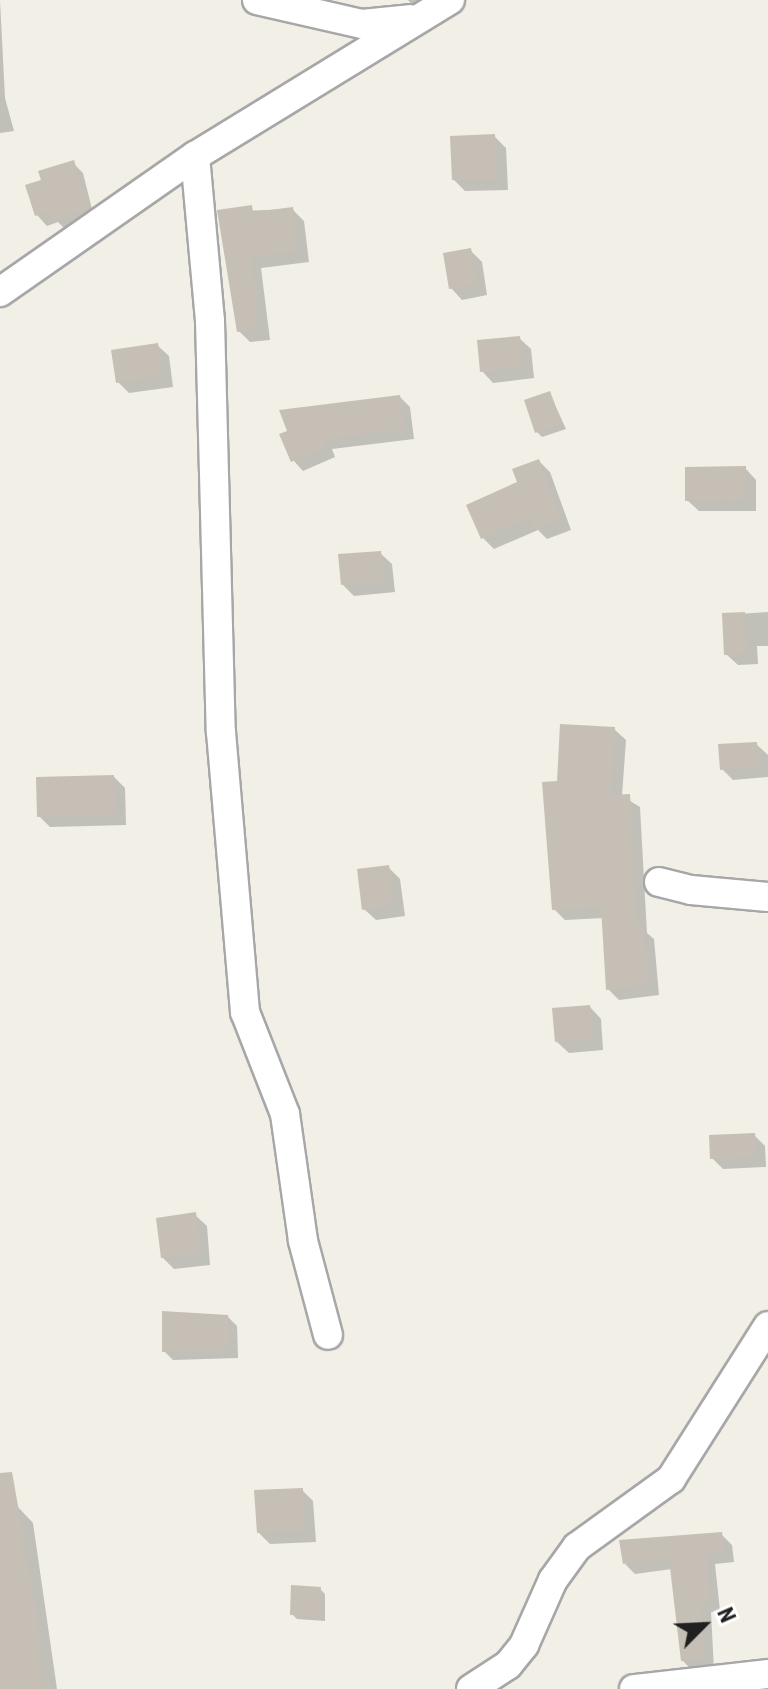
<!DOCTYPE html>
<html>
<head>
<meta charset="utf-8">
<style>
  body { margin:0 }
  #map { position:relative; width:768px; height:1689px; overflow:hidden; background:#f1efe6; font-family:"Roboto Condensed",sans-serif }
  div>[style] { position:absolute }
  .shadow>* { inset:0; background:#0003 }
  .building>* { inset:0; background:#c6bfb5 }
  .roads { filter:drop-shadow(2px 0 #a7a7a7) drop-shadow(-2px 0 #a7a7a7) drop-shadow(0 2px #a7a7a7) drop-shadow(0 -2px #a7a7a7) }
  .street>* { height:28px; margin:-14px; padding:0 14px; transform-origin:14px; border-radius:14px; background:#fff }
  span { translate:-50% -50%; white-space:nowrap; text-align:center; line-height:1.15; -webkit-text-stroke:6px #fff; paint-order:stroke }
  .north { position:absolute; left:664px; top:1585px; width:80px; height:80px; -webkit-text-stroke:6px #fff; paint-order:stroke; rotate:66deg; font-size:22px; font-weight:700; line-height:32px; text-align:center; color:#202020 }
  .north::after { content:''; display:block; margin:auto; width:28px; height:36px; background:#202020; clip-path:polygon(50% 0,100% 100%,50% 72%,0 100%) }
</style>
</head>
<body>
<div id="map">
  <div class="shadow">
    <i style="clip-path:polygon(0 0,5px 98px,14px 131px,0 133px)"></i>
    <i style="clip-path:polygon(408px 0,428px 0,413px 6px)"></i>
    <i style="clip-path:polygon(494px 136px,506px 148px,508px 190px,465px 191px,454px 180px)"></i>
    <i style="clip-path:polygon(73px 163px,83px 173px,95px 221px,66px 230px,58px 222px,47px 226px,37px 215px,43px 181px)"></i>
    <i style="clip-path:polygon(292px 209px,304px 221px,309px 262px,261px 268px,270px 340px,250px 342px,239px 331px,219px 212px)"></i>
    <i style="clip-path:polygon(471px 251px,482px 262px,487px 295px,462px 300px,451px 288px)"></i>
    <i style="clip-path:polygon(519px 338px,531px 349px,534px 378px,493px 383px,482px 371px)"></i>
    <i style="clip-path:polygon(157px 345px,169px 356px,173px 387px,129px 393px,118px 382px)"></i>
    <i style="clip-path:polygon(550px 394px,566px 429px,542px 437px,537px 432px)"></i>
    <i style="clip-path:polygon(400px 397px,410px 407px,414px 439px,332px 449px,335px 457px,303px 471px,293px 460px,282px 435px)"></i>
    <i style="clip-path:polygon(539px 461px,550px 472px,571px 530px,547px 539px,538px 530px,494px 549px,483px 538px)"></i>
    <i style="clip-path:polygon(745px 468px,756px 480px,756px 511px,699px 511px,687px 500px)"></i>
    <i style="clip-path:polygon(380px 553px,392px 564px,395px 592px,354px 596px,343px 585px)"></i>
    <i style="clip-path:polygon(768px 612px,768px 646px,757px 646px,758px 664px,738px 665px,726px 654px,724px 615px)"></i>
    <i style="clip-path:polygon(614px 729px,626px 740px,622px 796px,640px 807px,647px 933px,654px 939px,659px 995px,619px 1000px,608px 989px,604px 918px,565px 920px,554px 909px,559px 783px)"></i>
    <i style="clip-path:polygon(756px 744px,768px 755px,768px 777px,733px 780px,722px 769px)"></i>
    <i style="clip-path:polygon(114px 777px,125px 788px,126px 825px,50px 827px,39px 816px)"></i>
    <i style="clip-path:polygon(388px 867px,400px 879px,405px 916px,376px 920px,364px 909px)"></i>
    <i style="clip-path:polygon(590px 1007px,601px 1019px,603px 1050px,569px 1053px,557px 1042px)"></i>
    <i style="clip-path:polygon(754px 1135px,765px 1146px,766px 1167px,723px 1169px,712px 1158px)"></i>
    <i style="clip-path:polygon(195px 1215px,207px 1226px,210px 1265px,174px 1269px,163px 1258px)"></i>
    <i style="clip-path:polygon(228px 1317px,237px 1326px,238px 1358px,173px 1360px,164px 1351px)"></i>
    <i style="clip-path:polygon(302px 1490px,313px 1501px,316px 1542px,270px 1544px,258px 1532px)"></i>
    <i style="clip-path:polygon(18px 1507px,33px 1523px,57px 1689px,0 1689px,0 1510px)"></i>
    <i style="clip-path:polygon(721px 1534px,732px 1545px,734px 1562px,715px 1564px,720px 1611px,711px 1612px,714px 1670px,693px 1671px,682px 1660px,672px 1569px,635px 1574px,625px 1564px)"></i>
    <i style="clip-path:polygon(320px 1589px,325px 1594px,325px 1621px,297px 1619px,292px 1614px)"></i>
  </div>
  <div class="building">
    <i style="clip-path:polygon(495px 134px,497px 179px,452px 180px,450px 136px)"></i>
    <i style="clip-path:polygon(74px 160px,89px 209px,54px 221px,51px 211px,35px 216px,25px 185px,41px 180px,38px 171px)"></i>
    <i style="clip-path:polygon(252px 205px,253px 212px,293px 207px,299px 251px,251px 257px,259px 330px,237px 332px,217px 210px)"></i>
    <i style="clip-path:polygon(471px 248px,477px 284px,449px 289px,443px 253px)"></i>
    <i style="clip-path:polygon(520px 336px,523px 368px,480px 372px,477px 340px)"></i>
    <i style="clip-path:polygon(158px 343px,163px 376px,116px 383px,111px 350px)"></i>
    <i style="clip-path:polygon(550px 391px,562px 424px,535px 433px,524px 400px)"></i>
    <i style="clip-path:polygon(400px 395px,405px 429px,323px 439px,326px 447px,291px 462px,279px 434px,287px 431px,279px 410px)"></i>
    <i style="clip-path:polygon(539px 459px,561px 519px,534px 529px,530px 517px,481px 539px,466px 505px,517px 482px,512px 469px)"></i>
    <i style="clip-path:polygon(746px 466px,746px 500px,685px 501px,685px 467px)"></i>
    <i style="clip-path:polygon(381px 551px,384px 582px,341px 585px,338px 554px)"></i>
    <i style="clip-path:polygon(745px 612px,748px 653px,724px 655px,722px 613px)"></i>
    <i style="clip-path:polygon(560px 724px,615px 727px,611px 795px,630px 794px,637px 926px,643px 926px,649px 984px,606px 990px,601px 907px,552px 910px,542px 782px,557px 781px)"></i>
    <i style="clip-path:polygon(757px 742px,759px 766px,720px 770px,718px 744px)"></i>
    <i style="clip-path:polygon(114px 775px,116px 815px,37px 817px,36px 777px)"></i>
    <i style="clip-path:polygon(389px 865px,395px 905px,362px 910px,357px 869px)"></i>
    <i style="clip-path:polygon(590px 1005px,593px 1040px,555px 1042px,552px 1008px)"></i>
    <i style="clip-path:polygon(755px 1133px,756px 1157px,710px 1159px,709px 1135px)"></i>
    <i style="clip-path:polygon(196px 1212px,200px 1254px,161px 1258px,156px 1218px)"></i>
    <i style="clip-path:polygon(162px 1311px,228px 1315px,230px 1350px,162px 1352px)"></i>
    <i style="clip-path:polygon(12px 1472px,36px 1607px,43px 1688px,0 1689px,0 1473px)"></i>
    <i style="clip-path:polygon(303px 1488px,305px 1531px,257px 1533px,254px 1490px)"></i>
    <i style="clip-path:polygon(722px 1532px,724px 1552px,706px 1554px,710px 1601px,701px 1602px,704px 1660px,681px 1661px,669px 1559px,623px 1564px,619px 1540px)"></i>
    <i style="clip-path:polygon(291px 1585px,321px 1587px,320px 1616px,290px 1615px)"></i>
  </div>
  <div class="roads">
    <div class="street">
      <i style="left:257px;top:0;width:108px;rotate:12.9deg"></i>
      <i style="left:362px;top:24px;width:48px;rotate:-5.9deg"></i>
      <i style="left:195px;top:156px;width:166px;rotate:84.8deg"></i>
      <i style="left:210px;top:321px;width:411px;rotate:88.5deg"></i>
      <i style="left:221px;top:732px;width:281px;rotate:85.1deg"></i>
      <i style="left:245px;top:1012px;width:110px;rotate:68.6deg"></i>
      <i style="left:285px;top:1114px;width:128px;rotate:81.9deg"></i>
      <i style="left:303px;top:1241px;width:97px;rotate:75.1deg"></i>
      <i style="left:0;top:292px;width:238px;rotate:-34.9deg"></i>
      <i style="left:195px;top:156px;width:299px;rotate:-31.5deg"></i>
      <i style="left:659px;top:882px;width:33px;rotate:14deg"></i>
      <i style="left:691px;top:890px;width:77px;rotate:5.2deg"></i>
      <i style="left:471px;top:1689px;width:44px;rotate:-33deg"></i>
      <i style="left:508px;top:1665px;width:26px;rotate:-51deg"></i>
      <i style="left:524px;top:1645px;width:71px;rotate:-66deg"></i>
      <i style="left:553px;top:1580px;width:41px;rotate:-54deg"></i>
      <i style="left:577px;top:1547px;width:116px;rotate:-35.9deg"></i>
      <i style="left:671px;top:1479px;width:181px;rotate:-57.6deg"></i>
      <i style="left:634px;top:1689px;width:135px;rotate:-6.4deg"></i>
    </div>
  </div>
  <div class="north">N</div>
</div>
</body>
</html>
